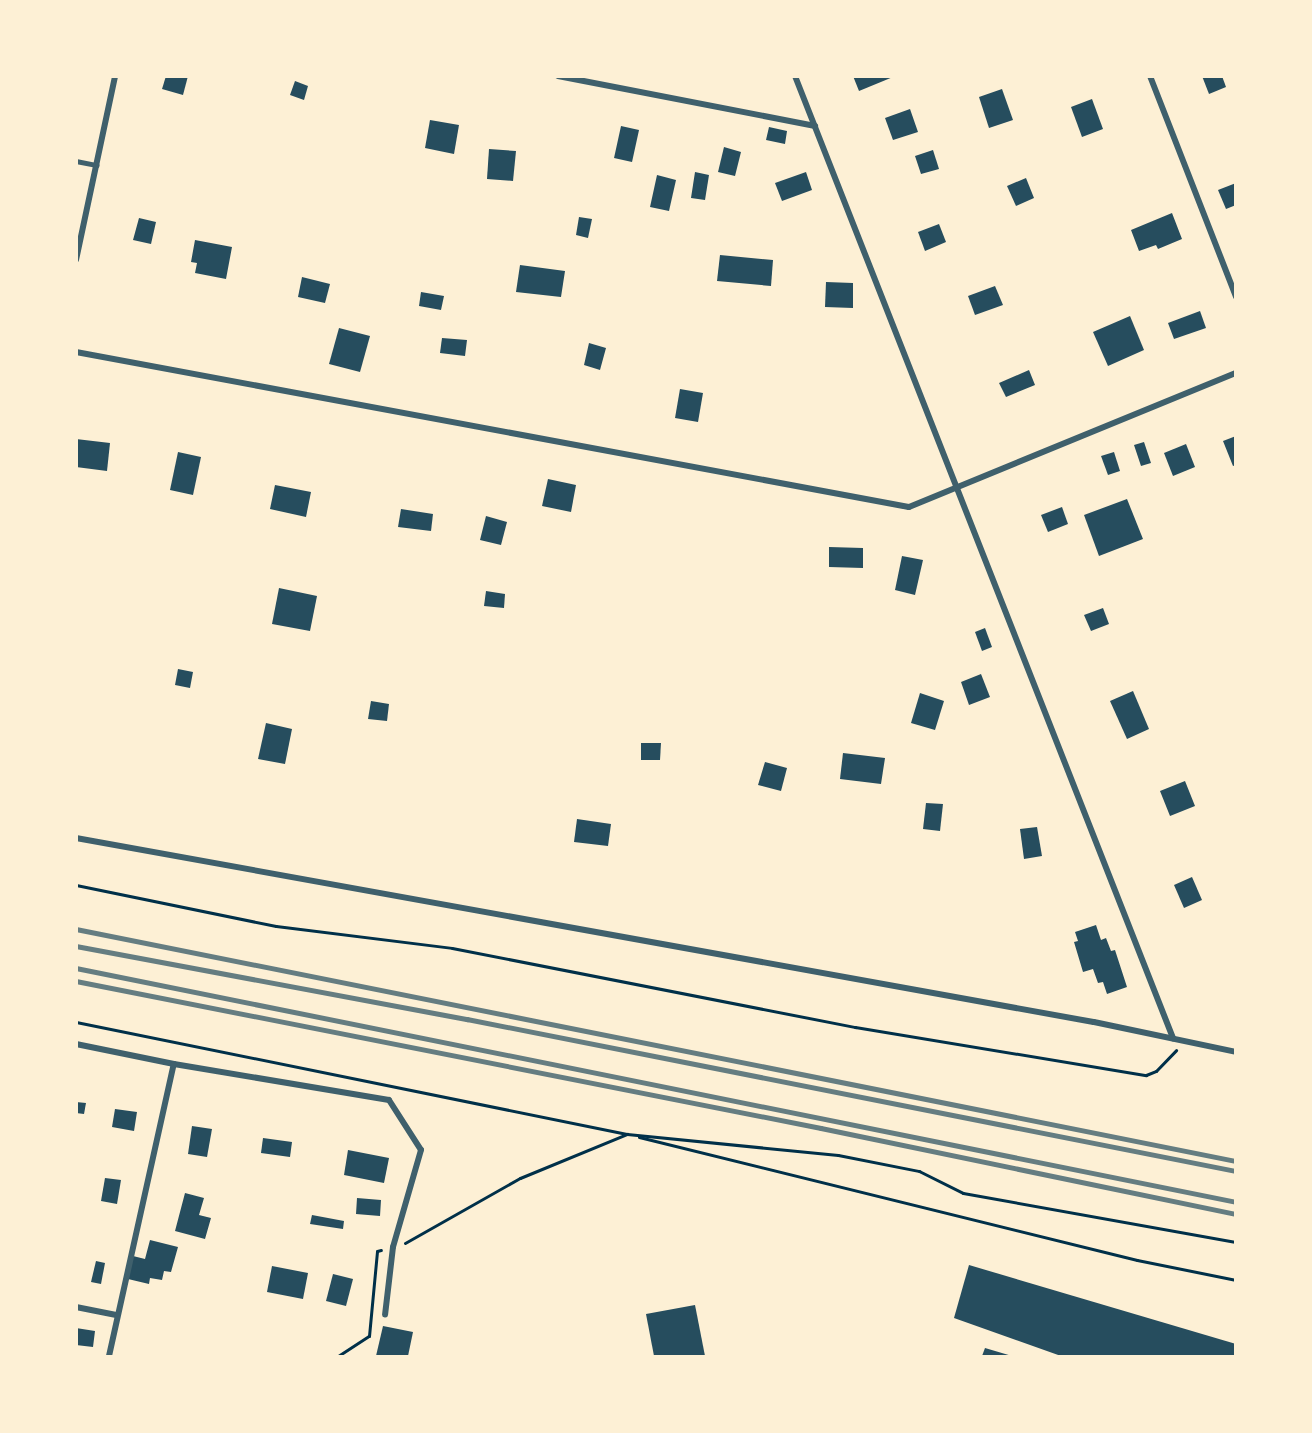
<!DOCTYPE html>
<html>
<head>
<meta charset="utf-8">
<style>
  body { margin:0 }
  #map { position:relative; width:1312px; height:1433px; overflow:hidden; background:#fdf0d5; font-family:Barlow,sans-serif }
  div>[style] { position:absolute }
  .building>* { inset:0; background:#264d5e }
  .path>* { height:3px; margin:-1.5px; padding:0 1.5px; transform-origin:1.5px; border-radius:1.5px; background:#003049 }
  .service>* { height:4.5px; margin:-2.25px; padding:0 2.25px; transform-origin:2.25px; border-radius:2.25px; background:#3f606c }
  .minor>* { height:6px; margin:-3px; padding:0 3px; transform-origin:3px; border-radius:3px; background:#3f606c }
  .rail>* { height:4.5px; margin:-2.25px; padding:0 2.25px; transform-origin:2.25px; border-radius:2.25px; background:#657d81 }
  span { translate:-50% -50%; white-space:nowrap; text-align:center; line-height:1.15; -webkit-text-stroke:5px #fdf0d5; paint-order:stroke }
  .frame { position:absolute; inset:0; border:78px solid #fdf0d5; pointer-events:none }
</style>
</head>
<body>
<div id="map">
  <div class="building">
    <i style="clip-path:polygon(166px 76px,188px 76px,183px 95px,162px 89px)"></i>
    <i style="clip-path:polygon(853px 76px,893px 76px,893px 77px,859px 91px)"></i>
    <i style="clip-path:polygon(1202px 76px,1222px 76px,1226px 87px,1209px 94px)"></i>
    <i style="clip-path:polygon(295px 81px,308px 86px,304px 100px,290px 95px)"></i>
    <i style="clip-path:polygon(1002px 89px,1013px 120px,989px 128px,979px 97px)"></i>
    <i style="clip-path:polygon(1092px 99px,1103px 129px,1082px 137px,1071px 107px)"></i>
    <i style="clip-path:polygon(910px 109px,918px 132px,893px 140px,885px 118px)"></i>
    <i style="clip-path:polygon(430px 120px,459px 125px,454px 154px,425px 148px)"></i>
    <i style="clip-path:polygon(621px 126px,639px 130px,632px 162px,614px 158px)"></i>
    <i style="clip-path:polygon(769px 127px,787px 131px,785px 144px,766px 140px)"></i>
    <i style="clip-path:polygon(724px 147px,741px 152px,735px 176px,718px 172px)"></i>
    <i style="clip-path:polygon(489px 149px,516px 151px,513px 181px,487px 179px)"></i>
    <i style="clip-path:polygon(933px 150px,939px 169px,921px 174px,915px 156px)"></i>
    <i style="clip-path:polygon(695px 172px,709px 175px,705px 200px,691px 198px)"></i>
    <i style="clip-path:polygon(806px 172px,812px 190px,782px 201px,775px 183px)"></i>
    <i style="clip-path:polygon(657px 175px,676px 180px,669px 211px,650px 207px)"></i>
    <i style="clip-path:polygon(1026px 178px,1034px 198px,1016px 206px,1007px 186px)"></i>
    <i style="clip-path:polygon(1236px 183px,1236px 205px,1226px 209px,1218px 190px)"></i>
    <i style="clip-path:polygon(1172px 213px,1182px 239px,1158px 249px,1156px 245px,1139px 251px,1131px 230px)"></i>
    <i style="clip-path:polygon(579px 217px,592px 219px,588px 238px,576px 235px)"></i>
    <i style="clip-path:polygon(139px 218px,156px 222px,151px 244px,133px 240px)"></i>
    <i style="clip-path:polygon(939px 224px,946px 242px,925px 251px,918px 232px)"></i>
    <i style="clip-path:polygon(195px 240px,232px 247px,226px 279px,195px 273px,197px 263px,191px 262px)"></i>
    <i style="clip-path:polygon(720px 255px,773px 260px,771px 286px,717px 281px)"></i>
    <i style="clip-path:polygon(520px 265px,565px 271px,561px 297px,516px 292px)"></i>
    <i style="clip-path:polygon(302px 277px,330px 284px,325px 303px,298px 297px)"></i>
    <i style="clip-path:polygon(826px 282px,853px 283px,853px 308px,825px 307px)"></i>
    <i style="clip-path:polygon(995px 286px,1003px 305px,975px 315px,968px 296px)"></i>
    <i style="clip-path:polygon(421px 292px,444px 296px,441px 310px,419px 306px)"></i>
    <i style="clip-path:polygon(1200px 311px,1206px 328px,1174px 339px,1168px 323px)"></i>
    <i style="clip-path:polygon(1130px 316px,1144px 350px,1108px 366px,1093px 332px)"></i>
    <i style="clip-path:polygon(339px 328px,370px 336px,360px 372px,329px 364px)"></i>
    <i style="clip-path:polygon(442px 338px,467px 340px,465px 356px,440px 353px)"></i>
    <i style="clip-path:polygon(589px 343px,606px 348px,600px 370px,584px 365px)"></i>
    <i style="clip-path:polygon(1029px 370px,1035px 385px,1006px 397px,999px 383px)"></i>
    <i style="clip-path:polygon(680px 389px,703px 393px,698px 422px,675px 418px)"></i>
    <i style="clip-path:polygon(1236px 436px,1236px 465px,1233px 466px,1223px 441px)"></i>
    <i style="clip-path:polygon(76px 439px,110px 443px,107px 471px,76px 467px)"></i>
    <i style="clip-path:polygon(1144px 442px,1151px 463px,1141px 466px,1134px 445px)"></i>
    <i style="clip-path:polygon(1186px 444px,1195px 467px,1173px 476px,1164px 453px)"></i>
    <i style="clip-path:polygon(178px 452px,201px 457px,193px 495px,170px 490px)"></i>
    <i style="clip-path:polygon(1114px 452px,1120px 471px,1108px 475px,1101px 456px)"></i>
    <i style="clip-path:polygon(548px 479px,576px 485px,571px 512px,542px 506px)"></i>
    <i style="clip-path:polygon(275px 485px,311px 492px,306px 517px,270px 509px)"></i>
    <i style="clip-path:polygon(1127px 499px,1143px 539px,1099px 556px,1084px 515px)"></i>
    <i style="clip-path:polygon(1062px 507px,1068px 524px,1048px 532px,1041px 515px)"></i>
    <i style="clip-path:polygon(401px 509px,433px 514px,431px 531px,398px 527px)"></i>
    <i style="clip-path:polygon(486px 516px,507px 522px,501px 545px,480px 540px)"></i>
    <i style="clip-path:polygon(829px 547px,863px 548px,863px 568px,829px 567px)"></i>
    <i style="clip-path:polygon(902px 556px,923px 560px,915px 595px,895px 590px)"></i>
    <i style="clip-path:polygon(279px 588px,317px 596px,310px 631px,272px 624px)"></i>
    <i style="clip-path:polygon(486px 591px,505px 594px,504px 608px,484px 606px)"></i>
    <i style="clip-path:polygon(1103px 608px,1109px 624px,1091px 631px,1084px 615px)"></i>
    <i style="clip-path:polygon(985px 628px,992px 647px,982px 651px,975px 632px)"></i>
    <i style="clip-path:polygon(178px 669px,193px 672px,190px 688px,175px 685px)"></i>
    <i style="clip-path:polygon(981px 674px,990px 697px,969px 705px,961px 682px)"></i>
    <i style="clip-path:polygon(1133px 691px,1149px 729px,1127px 739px,1110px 701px)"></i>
    <i style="clip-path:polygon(920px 693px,944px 701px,935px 730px,911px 723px)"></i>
    <i style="clip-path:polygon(371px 701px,389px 704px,387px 721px,368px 719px)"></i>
    <i style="clip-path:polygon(266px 723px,292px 729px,285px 764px,258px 759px)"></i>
    <i style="clip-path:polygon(641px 743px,661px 743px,660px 760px,641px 760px)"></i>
    <i style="clip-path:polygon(843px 753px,885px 758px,881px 784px,840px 779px)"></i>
    <i style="clip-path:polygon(765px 762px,787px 768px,781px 791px,758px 785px)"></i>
    <i style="clip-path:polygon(1185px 781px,1195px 806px,1170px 816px,1160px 791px)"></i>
    <i style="clip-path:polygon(926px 803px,943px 804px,940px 831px,923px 829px)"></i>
    <i style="clip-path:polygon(577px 819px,611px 824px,608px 846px,574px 842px)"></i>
    <i style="clip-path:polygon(1037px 827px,1042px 856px,1024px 859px,1020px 829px)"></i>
    <i style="clip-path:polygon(1192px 877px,1202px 900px,1184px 908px,1174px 885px)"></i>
    <i style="clip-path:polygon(1096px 925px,1101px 940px,1106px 938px,1111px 951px,1115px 950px,1127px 987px,1107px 994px,1103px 982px,1098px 983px,1093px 969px,1083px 972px,1074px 942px,1078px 941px,1075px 932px)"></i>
    <i style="clip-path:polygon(76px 1102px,86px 1103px,84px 1114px,76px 1113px)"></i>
    <i style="clip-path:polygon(115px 1109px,137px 1112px,134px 1131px,112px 1127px)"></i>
    <i style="clip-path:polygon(192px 1126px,212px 1129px,207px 1157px,188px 1154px)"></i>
    <i style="clip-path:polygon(263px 1138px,292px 1142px,290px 1157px,261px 1153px)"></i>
    <i style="clip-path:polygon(348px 1150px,389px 1158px,384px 1183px,344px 1175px)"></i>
    <i style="clip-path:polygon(105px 1178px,121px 1180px,117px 1204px,101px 1201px)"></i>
    <i style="clip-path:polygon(185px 1193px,204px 1198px,199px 1215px,211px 1218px,205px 1239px,175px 1231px)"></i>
    <i style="clip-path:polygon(357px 1198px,381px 1200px,380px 1216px,356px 1214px)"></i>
    <i style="clip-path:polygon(312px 1215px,344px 1221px,343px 1229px,310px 1224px)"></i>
    <i style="clip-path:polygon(150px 1240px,178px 1247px,171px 1272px,164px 1271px,162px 1280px,150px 1278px,149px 1284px,128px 1279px,133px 1256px,145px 1259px)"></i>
    <i style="clip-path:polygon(96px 1261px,105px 1263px,101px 1284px,91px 1282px)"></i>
    <i style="clip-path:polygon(969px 1265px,1236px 1344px,1236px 1356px,1061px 1356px,954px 1318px)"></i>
    <i style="clip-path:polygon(272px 1266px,308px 1273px,303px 1299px,267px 1292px)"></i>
    <i style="clip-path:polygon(333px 1274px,353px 1279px,346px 1306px,326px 1301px)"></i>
    <i style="clip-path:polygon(695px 1305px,705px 1356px,654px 1356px,646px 1314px)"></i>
    <i style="clip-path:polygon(383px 1326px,413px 1332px,408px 1356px,376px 1356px)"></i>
    <i style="clip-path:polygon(76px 1328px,95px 1331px,93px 1347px,76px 1345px)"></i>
    <i style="clip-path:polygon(985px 1348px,1012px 1356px,982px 1356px)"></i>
  </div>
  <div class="path">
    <i style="left:76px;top:885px;width:204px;rotate:11.6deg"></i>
    <i style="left:276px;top:926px;width:177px;rotate:7.1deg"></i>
    <i style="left:452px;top:948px;width:411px;rotate:11.1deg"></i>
    <i style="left:855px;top:1027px;width:295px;rotate:9.4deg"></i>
    <i style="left:1146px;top:1075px;width:11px;rotate:-22deg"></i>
    <i style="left:1156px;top:1071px;width:29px;rotate:-46deg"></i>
    <i style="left:76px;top:1022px;width:562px;rotate:11.49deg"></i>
    <i style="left:627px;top:1134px;width:212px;rotate:5.7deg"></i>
    <i style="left:838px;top:1155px;width:83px;rotate:11.2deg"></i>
    <i style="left:919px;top:1171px;width:49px;rotate:26.6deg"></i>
    <i style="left:963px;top:1193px;width:277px;rotate:10.2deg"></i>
    <i style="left:639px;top:1137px;width:513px;rotate:13.87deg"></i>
    <i style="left:1137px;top:1260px;width:101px;rotate:11.4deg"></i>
    <i style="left:405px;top:1243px;width:132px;rotate:-29.5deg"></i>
    <i style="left:520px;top:1178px;width:116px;rotate:-22.4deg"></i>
    <i style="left:338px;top:1356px;width:37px;rotate:-33deg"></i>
    <i style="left:369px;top:1336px;width:85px;rotate:-84.6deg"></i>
    <i style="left:377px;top:1251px;width:4px;rotate:-14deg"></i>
  </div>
  <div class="service">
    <i style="left:76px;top:161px;width:21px;rotate:11deg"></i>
  </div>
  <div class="minor">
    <i style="left:558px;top:76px;width:262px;rotate:11deg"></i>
    <i style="left:795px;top:76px;width:1034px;rotate:68.55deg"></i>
    <i style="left:1150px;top:76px;width:237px;rotate:68.7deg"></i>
    <i style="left:76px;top:260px;width:188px;rotate:-78deg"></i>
    <i style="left:76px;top:352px;width:847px;rotate:10.54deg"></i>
    <i style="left:909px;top:507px;width:353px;rotate:-22.3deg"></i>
    <i style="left:76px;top:838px;width:1034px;rotate:10.25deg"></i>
    <i style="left:1094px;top:1022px;width:145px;rotate:11.9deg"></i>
    <i style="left:76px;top:1044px;width:100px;rotate:11.5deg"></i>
    <i style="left:174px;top:1064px;width:218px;rotate:9.5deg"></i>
    <i style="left:389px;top:1100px;width:59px;rotate:57.4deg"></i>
    <i style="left:421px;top:1150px;width:101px;rotate:106.1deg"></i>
    <i style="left:393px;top:1247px;width:68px;rotate:96.7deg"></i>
    <i style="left:76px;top:1307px;width:41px;rotate:11.3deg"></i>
    <i style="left:109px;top:1356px;width:299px;rotate:-77.5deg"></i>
  </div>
  <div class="rail">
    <i style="left:76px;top:929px;width:1183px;rotate:11.31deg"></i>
    <i style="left:76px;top:946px;width:398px;rotate:10.6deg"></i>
    <i style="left:467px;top:1019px;width:784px;rotate:11.18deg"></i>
    <i style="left:76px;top:968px;width:1183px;rotate:11.4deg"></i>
    <i style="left:76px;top:981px;width:759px;rotate:11.16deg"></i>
    <i style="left:821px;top:1128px;width:424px;rotate:11.7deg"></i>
  </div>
  <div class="frame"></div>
</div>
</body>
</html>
